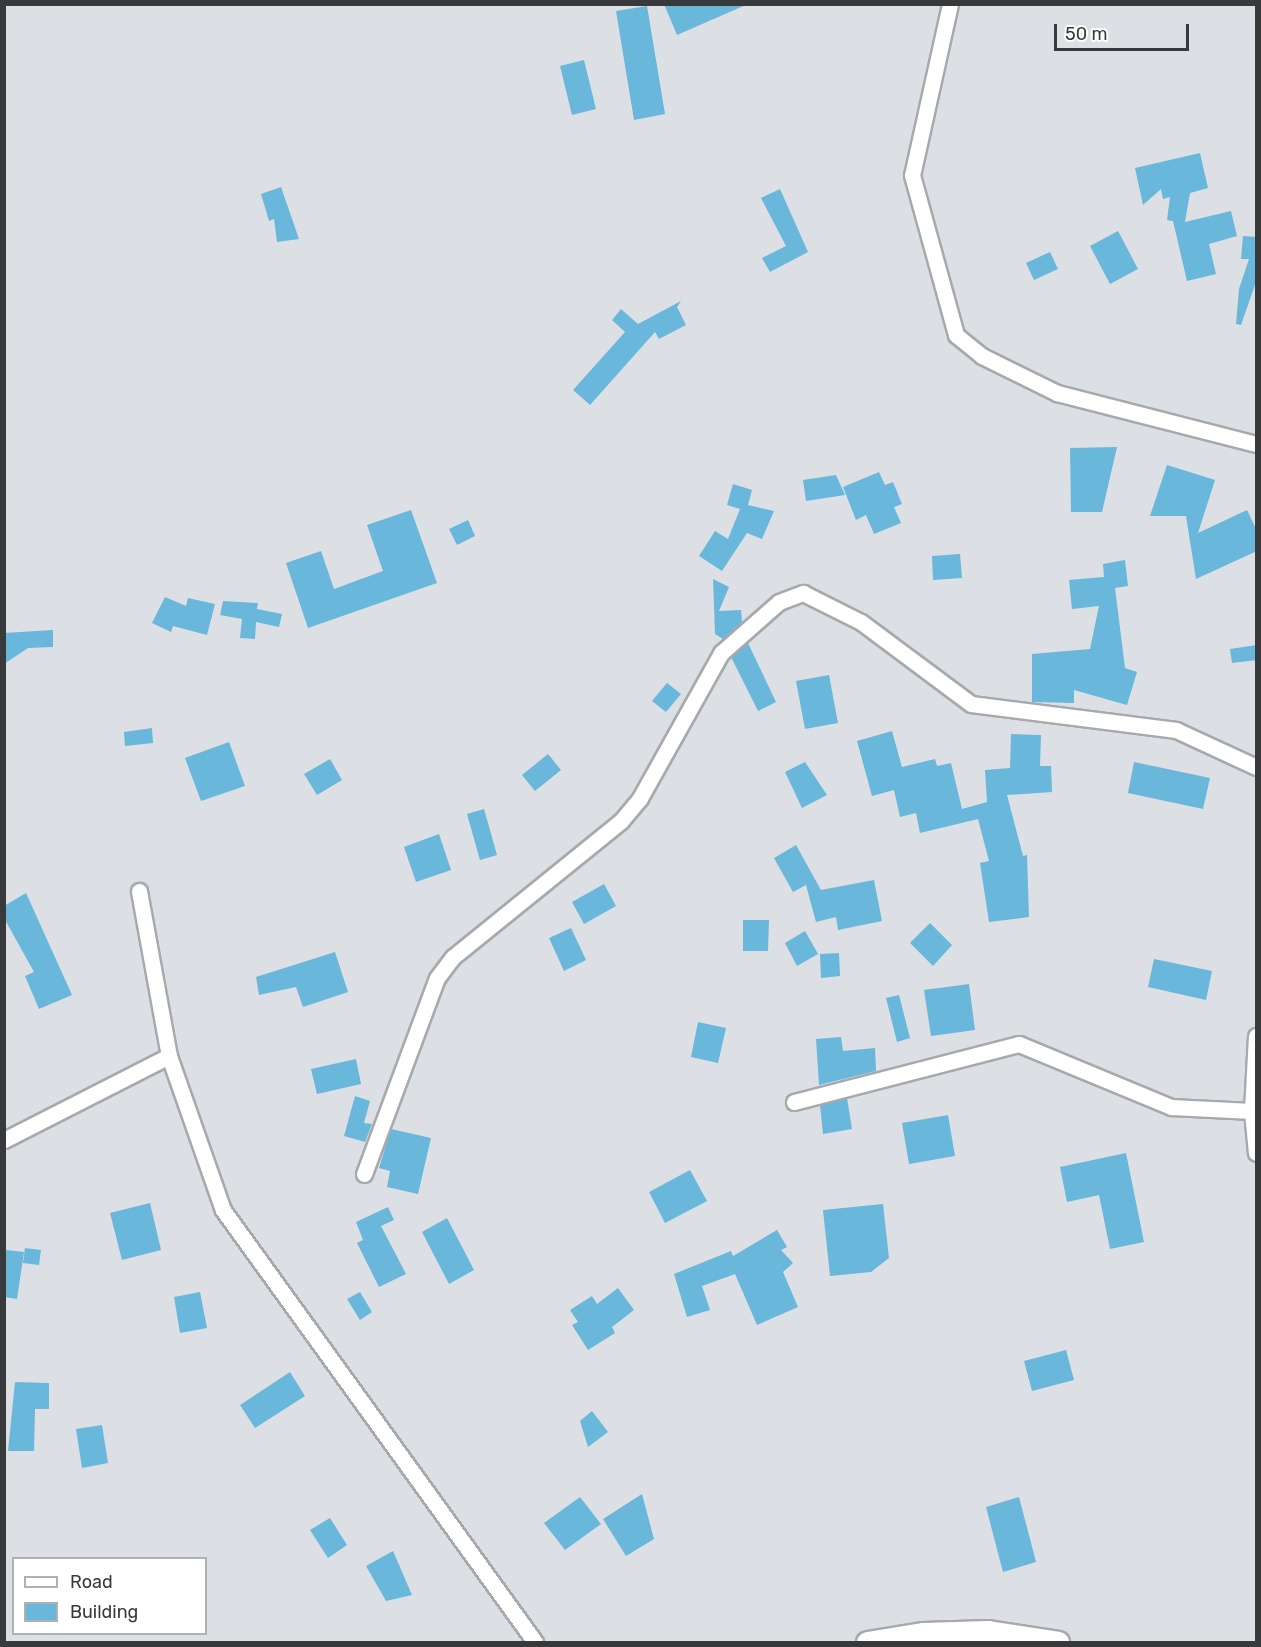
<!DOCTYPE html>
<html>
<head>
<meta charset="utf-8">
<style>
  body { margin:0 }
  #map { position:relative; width:1261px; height:1647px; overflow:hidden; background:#dcdfe4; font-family:Rubik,sans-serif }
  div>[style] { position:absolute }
  .building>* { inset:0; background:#69b7db }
  .roads { filter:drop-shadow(2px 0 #a6a9ad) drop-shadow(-2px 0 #a6a9ad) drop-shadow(0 2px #a6a9ad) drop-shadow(0 -2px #a6a9ad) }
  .street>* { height:15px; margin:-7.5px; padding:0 7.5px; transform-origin:7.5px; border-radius:7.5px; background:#fff }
  .secondary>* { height:21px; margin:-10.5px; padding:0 10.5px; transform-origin:10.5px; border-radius:10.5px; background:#fff }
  span { translate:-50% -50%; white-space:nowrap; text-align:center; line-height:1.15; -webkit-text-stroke:6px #fff; paint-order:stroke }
  .frame { position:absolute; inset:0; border:6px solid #38393b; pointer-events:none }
  .legend { position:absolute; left:12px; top:1557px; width:195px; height:78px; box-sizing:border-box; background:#fff; border:2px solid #afb0b1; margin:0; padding:8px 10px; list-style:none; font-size:18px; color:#38393b }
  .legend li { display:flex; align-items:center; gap:12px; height:30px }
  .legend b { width:30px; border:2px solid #afb0b1 }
  .scale { position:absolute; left:1054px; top:24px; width:135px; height:27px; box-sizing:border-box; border:3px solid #38393b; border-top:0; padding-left:8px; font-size:18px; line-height:21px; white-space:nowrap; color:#38393b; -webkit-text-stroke:4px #fff; paint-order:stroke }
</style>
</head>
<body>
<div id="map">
  <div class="building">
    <i style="clip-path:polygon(664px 4px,748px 4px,677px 35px)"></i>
    <i style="clip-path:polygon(647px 6px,665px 114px,634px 120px,616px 11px)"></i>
    <i style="clip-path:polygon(584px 60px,596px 109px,572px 115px,560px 66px)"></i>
    <i style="clip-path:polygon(1200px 153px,1208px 188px,1190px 193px,1185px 222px,1231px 211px,1237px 236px,1209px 244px,1216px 274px,1187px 281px,1173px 221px,1167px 220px,1170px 197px,1163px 199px,1161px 189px,1143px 205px,1135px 168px)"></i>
    <i style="clip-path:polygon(281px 187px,299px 239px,277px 242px,274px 219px,269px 221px,261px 194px)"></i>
    <i style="clip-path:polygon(780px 189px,808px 252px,770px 272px,762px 258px,786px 246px,761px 198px)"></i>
    <i style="clip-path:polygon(1118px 231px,1138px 269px,1110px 284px,1090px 246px)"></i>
    <i style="clip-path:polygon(1243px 236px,1257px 237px,1257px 279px,1241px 325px,1236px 324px,1239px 289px,1249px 259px,1241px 259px)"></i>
    <i style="clip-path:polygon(1050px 252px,1058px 269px,1034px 280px,1026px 263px)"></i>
    <i style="clip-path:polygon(681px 301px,677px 307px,686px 325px,659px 339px,655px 332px,590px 405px,573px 390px,625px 332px,612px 320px,621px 309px,638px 324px)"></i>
    <i style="clip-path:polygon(1117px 447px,1102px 512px,1071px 512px,1070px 448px)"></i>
    <i style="clip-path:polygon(1167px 465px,1215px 480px,1198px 533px,1247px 510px,1257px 531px,1257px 551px,1196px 579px,1186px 516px,1150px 516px)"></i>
    <i style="clip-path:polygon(879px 472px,885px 485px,893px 482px,902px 504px,894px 507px,901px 523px,874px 534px,866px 515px,856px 520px,843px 487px)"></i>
    <i style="clip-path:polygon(836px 475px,845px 495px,806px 501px,803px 480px)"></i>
    <i style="clip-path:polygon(733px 484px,752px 490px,748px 505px,774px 511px,762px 539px,747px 533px,722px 571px,699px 556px,715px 531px,728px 539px,740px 509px,727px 505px)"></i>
    <i style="clip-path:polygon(411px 510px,437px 583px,308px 628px,286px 563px,321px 551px,334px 589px,383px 571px,367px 525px)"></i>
    <i style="clip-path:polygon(468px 520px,475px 536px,457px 545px,449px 529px)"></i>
    <i style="clip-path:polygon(960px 554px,962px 578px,933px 580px,932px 556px)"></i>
    <i style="clip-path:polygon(1125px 560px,1128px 586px,1115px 588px,1125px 668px,1137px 672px,1127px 705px,1074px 690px,1074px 703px,1032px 702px,1032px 654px,1090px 649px,1099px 606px,1072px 609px,1069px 580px,1104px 577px,1103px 564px)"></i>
    <i style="clip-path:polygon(713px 579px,729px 587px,719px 611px,741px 610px,742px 622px,723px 639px,715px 634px)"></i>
    <i style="clip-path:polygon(165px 597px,186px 606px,188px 598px,215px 604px,207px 635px,173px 626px,171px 632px,152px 623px)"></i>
    <i style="clip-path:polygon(223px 601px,258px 603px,257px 609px,282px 614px,279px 627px,256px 622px,255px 639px,240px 638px,242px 619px,220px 615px)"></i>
    <i style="clip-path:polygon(53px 630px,53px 647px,28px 648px,4px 664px,4px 633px)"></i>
    <i style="clip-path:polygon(748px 643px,776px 702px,758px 711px,731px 657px)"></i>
    <i style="clip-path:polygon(1257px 645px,1257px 660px,1232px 663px,1230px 649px)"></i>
    <i style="clip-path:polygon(829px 675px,838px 723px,805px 729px,796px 681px)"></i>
    <i style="clip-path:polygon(667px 683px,681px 694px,666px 712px,652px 701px)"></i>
    <i style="clip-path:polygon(152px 728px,153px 743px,125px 746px,124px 732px)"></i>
    <i style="clip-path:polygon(892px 731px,902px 767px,935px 759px,937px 766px,951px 763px,962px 809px,987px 802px,985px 770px,1010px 768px,1011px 734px,1041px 735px,1040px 766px,1051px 766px,1052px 792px,1007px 795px,1023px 856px,1027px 855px,1029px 917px,989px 922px,980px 863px,989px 861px,978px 819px,920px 833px,916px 813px,900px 817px,894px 790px,872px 796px,857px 741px)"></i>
    <i style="clip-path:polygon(229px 742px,245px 786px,201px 801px,185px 758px)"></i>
    <i style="clip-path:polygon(548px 754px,561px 770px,535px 791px,522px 775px)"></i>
    <i style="clip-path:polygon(330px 759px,342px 780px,317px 795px,304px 774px)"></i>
    <i style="clip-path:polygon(805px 762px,827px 795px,802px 808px,785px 772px)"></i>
    <i style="clip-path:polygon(1134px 762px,1210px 778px,1203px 809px,1128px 793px)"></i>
    <i style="clip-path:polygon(484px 809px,497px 855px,480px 860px,467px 814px)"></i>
    <i style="clip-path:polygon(439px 834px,451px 870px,416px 882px,404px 847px)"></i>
    <i style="clip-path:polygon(796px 845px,821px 890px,874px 880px,882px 921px,838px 930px,836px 917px,816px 922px,806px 885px,793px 892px,774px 858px)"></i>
    <i style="clip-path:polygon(604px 884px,616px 906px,584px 924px,572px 902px)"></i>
    <i style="clip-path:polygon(26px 893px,72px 995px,39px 1009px,25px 976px,34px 972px,4px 918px,4px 906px)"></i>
    <i style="clip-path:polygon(743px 920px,769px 920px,768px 951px,743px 951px)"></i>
    <i style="clip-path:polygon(930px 923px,952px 945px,933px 966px,910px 943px)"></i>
    <i style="clip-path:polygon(571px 928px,586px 960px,564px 971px,549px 938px)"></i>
    <i style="clip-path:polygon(805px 931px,818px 954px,797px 966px,785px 943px)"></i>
    <i style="clip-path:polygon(335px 952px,348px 992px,303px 1007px,296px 987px,259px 995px,256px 977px)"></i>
    <i style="clip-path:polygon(839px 953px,840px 976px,821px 978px,820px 954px)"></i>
    <i style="clip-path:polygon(1154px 959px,1212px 971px,1206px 1000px,1148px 987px)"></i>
    <i style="clip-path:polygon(969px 984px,975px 1030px,931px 1036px,924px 990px)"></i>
    <i style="clip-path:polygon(899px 995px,910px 1038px,897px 1042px,886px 998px)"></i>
    <i style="clip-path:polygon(698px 1022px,726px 1028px,718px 1063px,691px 1057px)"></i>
    <i style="clip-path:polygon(841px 1037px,843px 1051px,875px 1048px,876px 1071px,819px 1085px,816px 1039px)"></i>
    <i style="clip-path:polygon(356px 1059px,361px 1084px,317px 1094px,311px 1069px)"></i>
    <i style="clip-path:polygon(355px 1096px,370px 1101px,364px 1123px,372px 1124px,365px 1142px,344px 1136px)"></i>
    <i style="clip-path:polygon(847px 1098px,852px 1129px,823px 1134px,820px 1105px)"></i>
    <i style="clip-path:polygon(948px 1115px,955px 1156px,909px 1164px,902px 1123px)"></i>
    <i style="clip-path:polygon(391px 1129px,431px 1138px,418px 1194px,387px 1187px,390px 1171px,379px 1168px)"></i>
    <i style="clip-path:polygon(1126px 1153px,1144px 1242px,1110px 1249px,1099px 1195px,1067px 1202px,1060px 1167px)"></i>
    <i style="clip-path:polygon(690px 1170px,707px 1201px,665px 1223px,649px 1192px)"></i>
    <i style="clip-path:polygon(150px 1203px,161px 1250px,122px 1260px,110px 1213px)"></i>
    <i style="clip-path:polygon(883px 1204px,889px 1258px,871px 1272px,830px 1276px,823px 1210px)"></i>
    <i style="clip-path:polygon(388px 1207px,394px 1220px,381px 1226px,406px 1274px,379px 1287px,357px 1243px,363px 1240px,356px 1222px)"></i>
    <i style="clip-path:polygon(447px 1218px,474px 1270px,449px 1284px,422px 1232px)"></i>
    <i style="clip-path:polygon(777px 1230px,787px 1247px,781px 1250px,793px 1263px,783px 1272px,798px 1307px,757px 1325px,735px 1274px,702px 1286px,710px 1310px,687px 1317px,674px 1274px,731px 1251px,733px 1256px)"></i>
    <i style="clip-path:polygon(25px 1248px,41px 1250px,39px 1265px,23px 1263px)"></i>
    <i style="clip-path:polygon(6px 1250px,24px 1252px,17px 1299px,4px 1297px)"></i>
    <i style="clip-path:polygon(618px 1288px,634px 1310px,612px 1327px,615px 1333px,588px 1350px,572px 1325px,578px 1322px,570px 1310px,592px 1296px,597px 1304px)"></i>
    <i style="clip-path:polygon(200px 1292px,207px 1328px,180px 1333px,174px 1297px)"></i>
    <i style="clip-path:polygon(360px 1292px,372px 1312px,360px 1320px,347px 1299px)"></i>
    <i style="clip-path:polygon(1066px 1350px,1074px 1380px,1032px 1391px,1024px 1361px)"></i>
    <i style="clip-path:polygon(290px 1372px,305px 1396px,255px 1428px,240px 1405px)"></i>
    <i style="clip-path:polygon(15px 1382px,49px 1383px,49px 1409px,35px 1409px,34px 1451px,8px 1451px)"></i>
    <i style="clip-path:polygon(592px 1411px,608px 1432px,588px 1447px,580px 1421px)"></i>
    <i style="clip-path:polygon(102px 1425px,108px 1463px,82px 1468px,76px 1429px)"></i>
    <i style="clip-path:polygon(642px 1494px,654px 1539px,626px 1556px,603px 1519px)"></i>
    <i style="clip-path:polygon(580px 1497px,601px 1524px,565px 1550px,544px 1523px)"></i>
    <i style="clip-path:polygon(1019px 1497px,1036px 1562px,1003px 1572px,986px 1507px)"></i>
    <i style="clip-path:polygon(330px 1518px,347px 1545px,328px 1558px,310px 1530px)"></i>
    <i style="clip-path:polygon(393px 1551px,412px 1595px,386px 1601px,366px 1566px)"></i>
  </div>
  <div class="roads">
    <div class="street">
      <i style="left:950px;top:4px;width:175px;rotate:102.5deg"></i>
      <i style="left:912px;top:175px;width:166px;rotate:74.6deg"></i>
      <i style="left:956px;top:335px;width:33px;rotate:39deg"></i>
      <i style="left:982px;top:356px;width:84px;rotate:26.3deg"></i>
      <i style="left:1057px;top:393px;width:205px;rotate:14.4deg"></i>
      <i style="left:139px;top:891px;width:168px;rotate:79.7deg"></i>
      <i style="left:169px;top:1056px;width:163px;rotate:70.7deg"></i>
      <i style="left:223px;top:1210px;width:533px;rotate:54.16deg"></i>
      <i style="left:1256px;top:1036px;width:75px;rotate:93.1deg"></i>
      <i style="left:1252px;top:1111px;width:42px;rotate:84.6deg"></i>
      <i style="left:794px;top:1102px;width:232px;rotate:-14.5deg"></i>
      <i style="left:1019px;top:1044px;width:165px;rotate:22.5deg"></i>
      <i style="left:1171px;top:1107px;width:81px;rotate:2.8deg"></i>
      <i style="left:4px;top:1140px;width:185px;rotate:-27deg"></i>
      <i style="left:364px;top:1174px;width:209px;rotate:-69.6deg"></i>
      <i style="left:437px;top:978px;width:26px;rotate:-53deg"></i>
      <i style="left:453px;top:957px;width:216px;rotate:-39deg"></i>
      <i style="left:621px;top:821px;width:30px;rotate:-50deg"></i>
      <i style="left:640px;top:798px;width:166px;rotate:-60.8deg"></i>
      <i style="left:721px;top:653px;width:77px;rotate:-41.3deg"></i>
      <i style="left:779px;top:602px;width:26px;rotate:-21deg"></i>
      <i style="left:803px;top:593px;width:65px;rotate:26.6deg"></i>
      <i style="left:861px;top:622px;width:137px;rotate:36.7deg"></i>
      <i style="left:971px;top:704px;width:207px;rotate:7.2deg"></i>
      <i style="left:1176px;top:730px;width:88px;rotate:24.8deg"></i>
    </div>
    <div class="secondary">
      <i style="left:867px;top:1642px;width:57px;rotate:-9.1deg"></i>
      <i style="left:923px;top:1633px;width:65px;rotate:-1.8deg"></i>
      <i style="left:988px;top:1631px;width:71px;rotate:8.9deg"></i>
    </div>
  </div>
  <div class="frame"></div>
  <ul class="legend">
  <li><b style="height:8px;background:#fff"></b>Road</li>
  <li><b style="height:16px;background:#69b7db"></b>Building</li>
  </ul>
  <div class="scale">50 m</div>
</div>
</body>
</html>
